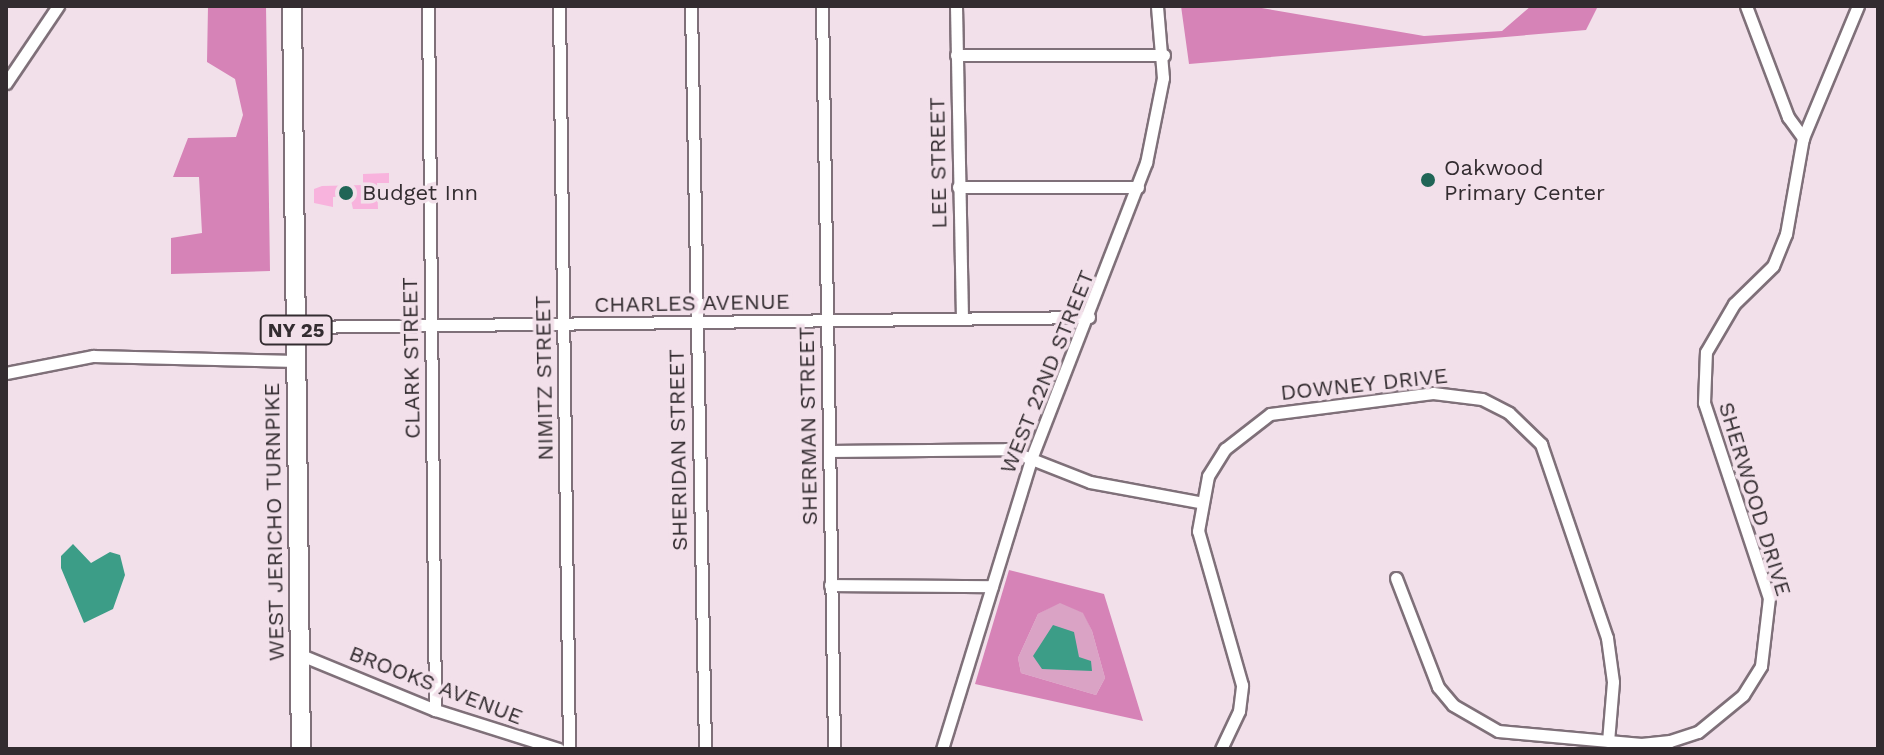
<!DOCTYPE html>
<html>
<head>
<meta charset="utf-8">
<style>
  body { margin:0 }
  #map { position:relative; width:1884px; height:755px; overflow:hidden; background:#f2e0ea; font-family:"Work Sans",sans-serif }
  div>[style] { position:absolute }
  .green>* { inset:0; background:#daa3c5 }
  .forest>* { inset:0; background:#d683b7 }
  .water>* { inset:0; background:#3c9d87 }
  .building>* { inset:0; background:#f8b3dd }
  .roads { filter:drop-shadow(2px 0 #7f7079) drop-shadow(-2px 0 #7f7079) drop-shadow(0 2px #7f7079) drop-shadow(0 -2px #7f7079) }
  .street>* { height:11px; margin:-5.5px; padding:0 5.5px; transform-origin:5.5px; border-radius:5.5px; background:#fff }
  .primary>* { height:18px; margin:-9px; padding:0 9px; transform-origin:9px; border-radius:9px; background:#fff }
  .dots>* { width:22px; height:22px; translate:-50% -50%; box-sizing:border-box; border:4px solid #f2e0ea; border-radius:50% }
  span { translate:-50% -50%; white-space:nowrap; text-align:center; line-height:1.15; -webkit-text-stroke:7px #f2e0ea; paint-order:stroke }
  .shield-label span { padding:2px 6px; background:#f2e0ea; border:2px solid; border-radius:6px; -webkit-text-stroke-width:0 }
  .shield-label { font-size:20px; color:#332c30; font-weight:700 }
  .street-label { font-size:22px; color:#332c30 }
  .poi-label { font-size:22px; color:#332c30 }
  .left { translate:0 -50%; text-align:left }
  .frame { position:absolute; inset:0; border:8px solid #332c30; pointer-events:none }
</style>
</head>
<body>
<div id="map">
  <div class="green">
    <i style="clip-path:polygon(1060px 602px,1084px 613px,1092px 631px,1105px 678px,1096px 695px,1021px 673px,1018px 658px,1038px 614px)"></i>
  </div>
  <div class="forest">
    <i style="clip-path:polygon(208px 6px,266px 6px,270px 271px,171px 274px,171px 238px,202px 233px,199px 177px,173px 177px,188px 138px,236px 137px,243px 115px,235px 79px,207px 62px)"></i>
    <i style="clip-path:polygon(1181px 6px,1250px 6px,1424px 36px,1502px 31px,1531px 6px,1598px 6px,1586px 30px,1189px 64px)"></i>
    <i style="clip-path:polygon(evenodd,1009px 570px,1104px 594px,1143px 721px,975px 684px,1009px 570px,1060px 603px,1083px 613px,1092px 631px,1105px 678px,1096px 695px,1021px 673px,1018px 658px,1038px 614px,1060px 603px)"></i>
  </div>
  <div class="water">
    <i style="clip-path:polygon(73px 544px,91px 563px,110px 552px,120px 555px,125px 575px,113px 609px,84px 623px,61px 568px,61px 556px)"></i>
    <i style="clip-path:polygon(1053px 625px,1074px 632px,1079px 657px,1091px 661px,1092px 671px,1042px 669px,1033px 656px)"></i>
  </div>
  <div class="building">
    <i style="clip-path:polygon(389px 173px,389px 183px,377px 183px,378px 209px,353px 209px,350px 196px,333px 197px,333px 207px,314px 203px,314px 189px,322px 186px,363px 185px,363px 174px)"></i>
  </div>
  <div class="roads">
    <div class="street">
      <i style="left:428px;top:6px;width:704px;rotate:89.43deg"></i>
      <i style="left:559px;top:6px;width:743px;rotate:89.23deg"></i>
      <i style="left:691px;top:6px;width:743px;rotate:88.92deg"></i>
      <i style="left:822px;top:6px;width:743px;rotate:89.07deg"></i>
      <i style="left:956px;top:6px;width:313px;rotate:88.9deg"></i>
      <i style="left:1746px;top:6px;width:119px;rotate:69.3deg"></i>
      <i style="left:1788px;top:117px;width:26px;rotate:54deg"></i>
      <i style="left:956px;top:55px;width:208px"></i>
      <i style="left:6px;top:83px;width:93px;rotate:-56deg"></i>
      <i style="left:958px;top:187px;width:180px"></i>
      <i style="left:296px;top:327px;width:793px;rotate:-0.72deg"></i>
      <i style="left:6px;top:373px;width:89px;rotate:-11.1deg"></i>
      <i style="left:93px;top:356px;width:203px;rotate:1.4deg"></i>
      <i style="left:829px;top:451px;width:177px;rotate:-0.6deg"></i>
      <i style="left:1006px;top:449px;width:90px;rotate:21.4deg"></i>
      <i style="left:1090px;top:482px;width:111px;rotate:10.4deg"></i>
      <i style="left:1396px;top:578px;width:117px;rotate:68.9deg"></i>
      <i style="left:1438px;top:687px;width:23px;rotate:50deg"></i>
      <i style="left:1453px;top:705px;width:52px;rotate:30deg"></i>
      <i style="left:1498px;top:731px;width:144px;rotate:5.2deg"></i>
      <i style="left:1641px;top:744px;width:29px;rotate:-6deg"></i>
      <i style="left:1670px;top:741px;width:29px;rotate:-18deg"></i>
      <i style="left:1698px;top:732px;width:58px;rotate:-39.4deg"></i>
      <i style="left:1743px;top:695px;width:34px;rotate:-58deg"></i>
      <i style="left:1761px;top:666px;width:68px;rotate:-83.3deg"></i>
      <i style="left:1769px;top:598px;width:206px;rotate:-108.4deg"></i>
      <i style="left:1704px;top:403px;width:51px;rotate:-87.8deg"></i>
      <i style="left:1706px;top:352px;width:56px;rotate:-59.7deg"></i>
      <i style="left:1734px;top:304px;width:54px;rotate:-44.3deg"></i>
      <i style="left:1773px;top:266px;width:35px;rotate:-68deg"></i>
      <i style="left:1786px;top:234px;width:97px;rotate:-80deg"></i>
      <i style="left:1803px;top:138px;width:143px;rotate:-67.4deg"></i>
      <i style="left:830px;top:585px;width:162px;rotate:0.4deg"></i>
      <i style="left:301px;top:655px;width:145px;rotate:22.3deg"></i>
      <i style="left:435px;top:710px;width:130px;rotate:17.5deg"></i>
      <i style="left:942px;top:749px;width:303px;rotate:-72.9deg"></i>
      <i style="left:1031px;top:459px;width:318px;rotate:-68.8deg"></i>
      <i style="left:1146px;top:163px;width:87px;rotate:-78.7deg"></i>
      <i style="left:1163px;top:78px;width:72px;rotate:-94.8deg"></i>
      <i style="left:1221px;top:749px;width:42px;rotate:-64.7deg"></i>
      <i style="left:1239px;top:711px;width:26px;rotate:-83deg"></i>
      <i style="left:1242px;top:685px;width:160px;rotate:-105.9deg"></i>
      <i style="left:1198px;top:531px;width:56px;rotate:-79.7deg"></i>
      <i style="left:1208px;top:476px;width:32px;rotate:-58deg"></i>
      <i style="left:1225px;top:449px;width:57px;rotate:-37.9deg"></i>
      <i style="left:1270px;top:414px;width:164px;rotate:-7.3deg"></i>
      <i style="left:1433px;top:393px;width:49px;rotate:7deg"></i>
      <i style="left:1482px;top:399px;width:30px;rotate:27deg"></i>
      <i style="left:1509px;top:413px;width:45px;rotate:44.1deg"></i>
      <i style="left:1541px;top:444px;width:205px;rotate:71.2deg"></i>
      <i style="left:1607px;top:638px;width:44px;rotate:82.2deg"></i>
      <i style="left:1613px;top:682px;width:59px;rotate:94.8deg"></i>
    </div>
    <div class="primary">
      <i style="left:292px;top:6px;width:743px;rotate:89.31deg"></i>
    </div>
  </div>
  <div class="dots">
    <i style="left:1428px;top:180px;background:#206556"></i>
    <i style="left:346px;top:193px;background:#206556"></i>
  </div>
  <div class="shield-label">
    <span style="left:296px;top:330px">NY 25</span>
  </div>
  <div class="street-label">
    <span style="left:938px;top:163px;rotate:-91deg">LEE STREET</span>
    <span style="left:692px;top:303px;rotate:-1deg">CHARLES AVENUE</span>
    <span style="left:411px;top:358px;rotate:-91deg">CLARK STREET</span>
    <span style="left:1047px;top:372px;rotate:-68deg">WEST 22ND STREET</span>
    <span style="left:544px;top:378px;rotate:-91deg">NIMITZ STREET</span>
    <span style="left:1364px;top:384px;rotate:-6deg">DOWNEY DRIVE</span>
    <span style="left:808px;top:426px;rotate:-91deg">SHERMAN STREET</span>
    <span style="left:678px;top:450px;rotate:-91deg">SHERIDAN STREET</span>
    <span style="left:1755px;top:499px;rotate:73deg">SHERWOOD DRIVE</span>
    <span style="left:274px;top:522px;rotate:-91deg">WEST JERICHO TURNPIKE</span>
    <span style="left:436px;top:685px;rotate:21deg">BROOKS AVENUE</span>
  </div>
  <div class="poi-label">
    <span class="left" style="left:1444px;top:180px">Oakwood<br>Primary Center</span>
    <span class="left" style="left:362px;top:193px">Budget Inn</span>
  </div>
  <div class="frame"></div>
</div>
</body>
</html>
